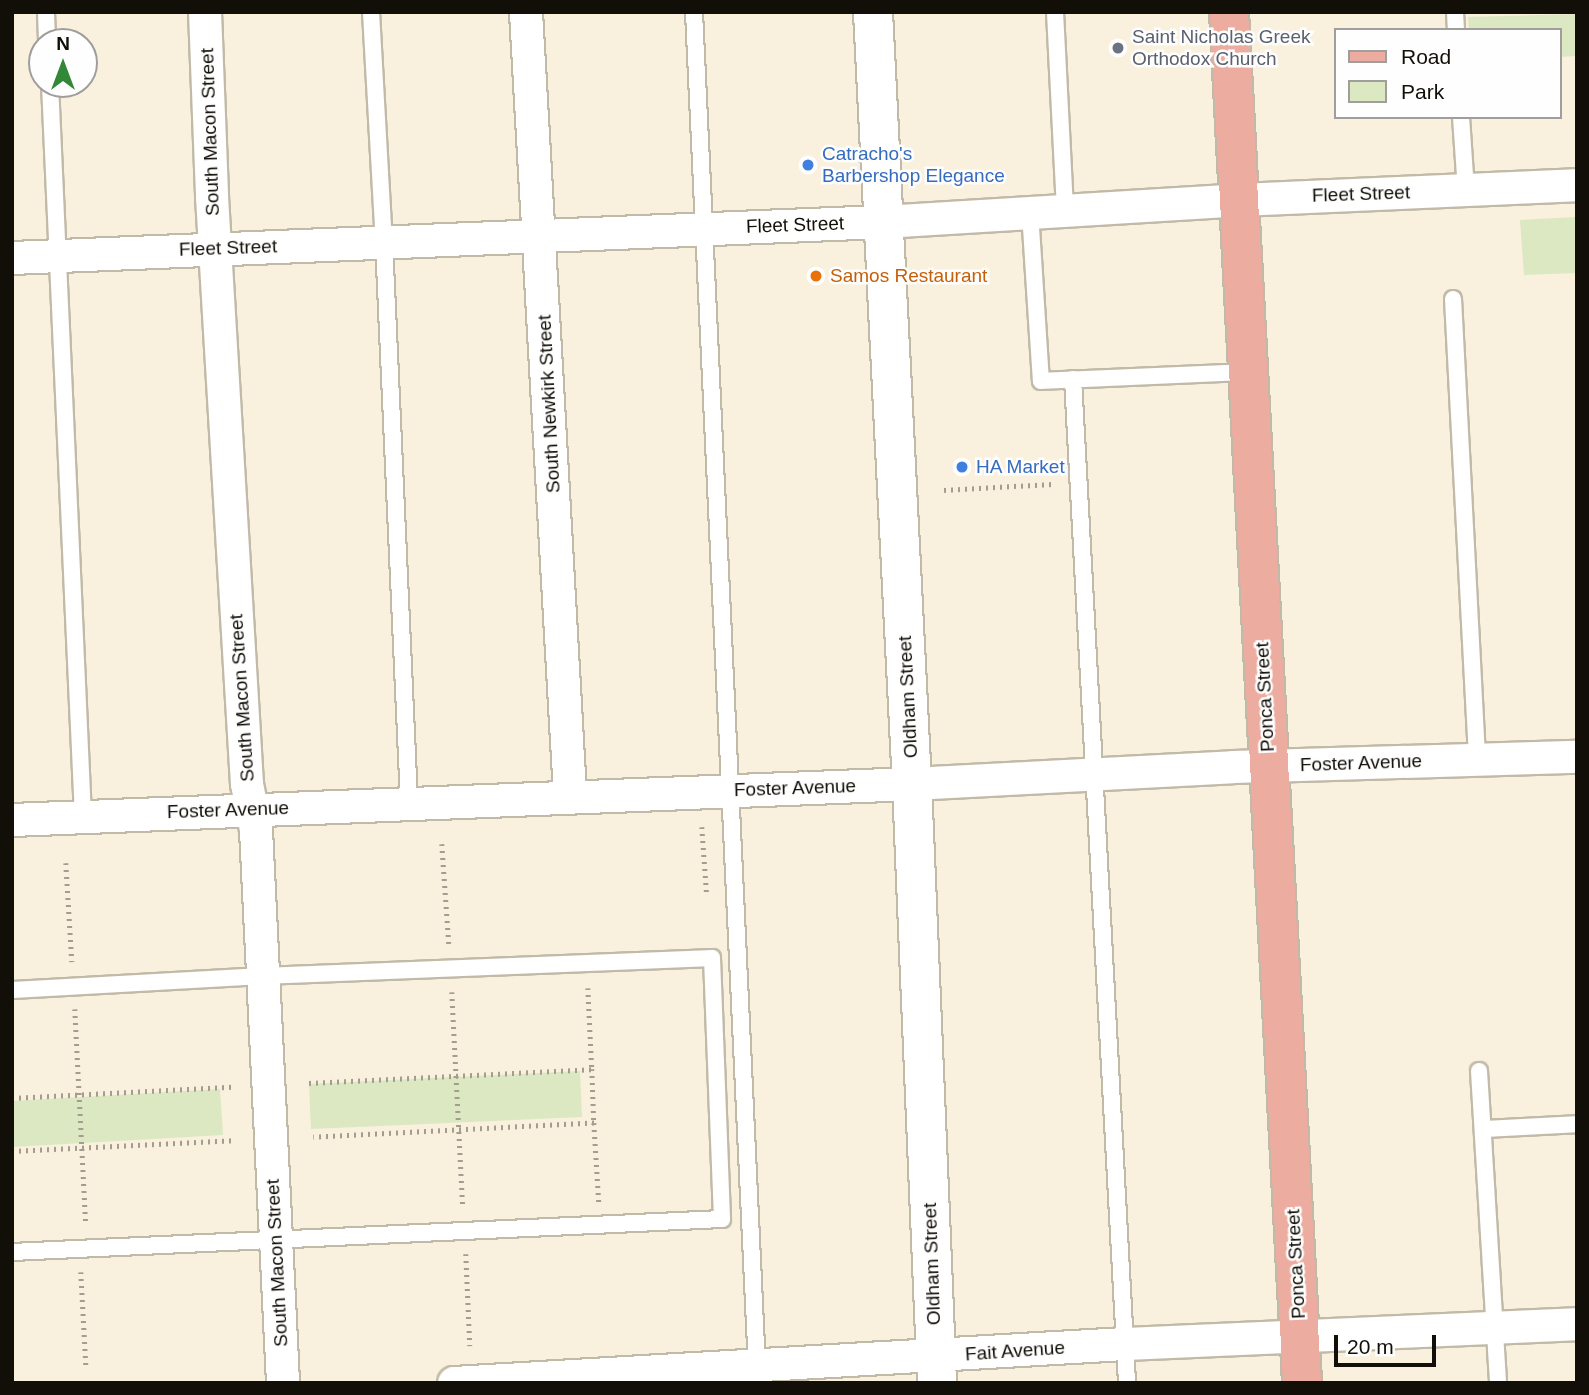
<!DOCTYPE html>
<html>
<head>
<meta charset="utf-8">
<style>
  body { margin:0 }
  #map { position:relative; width:1589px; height:1395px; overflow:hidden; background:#f9f0de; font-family:Arial,sans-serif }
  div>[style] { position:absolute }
  .green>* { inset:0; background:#dbe8c2 }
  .path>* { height:4.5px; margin-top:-2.25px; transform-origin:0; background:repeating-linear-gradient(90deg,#a39c8f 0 2px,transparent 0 7px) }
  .roads { filter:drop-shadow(2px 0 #c2baa8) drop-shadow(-2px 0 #c2baa8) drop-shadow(0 2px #c2baa8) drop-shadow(0 -2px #c2baa8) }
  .service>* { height:16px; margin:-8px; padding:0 8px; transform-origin:8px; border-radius:8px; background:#fff }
  .minor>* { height:32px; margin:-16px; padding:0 16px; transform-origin:16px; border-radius:16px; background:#fff }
  .tertiary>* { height:38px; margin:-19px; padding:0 19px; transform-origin:19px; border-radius:19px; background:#fff }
  .primary>* { height:38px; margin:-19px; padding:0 19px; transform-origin:19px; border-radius:19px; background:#edaca0 }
  .dots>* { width:19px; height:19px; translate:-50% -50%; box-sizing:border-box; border:4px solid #fefefe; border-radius:50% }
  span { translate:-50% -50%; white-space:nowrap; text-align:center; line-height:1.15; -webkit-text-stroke:5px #fefefe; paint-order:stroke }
  .worship-label { font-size:19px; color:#5b616d }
  .left { translate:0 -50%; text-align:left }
  .street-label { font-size:19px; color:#120f09 }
  .shop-label { font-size:19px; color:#366cbe }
  .food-label { font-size:19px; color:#c56008 }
  .frame { position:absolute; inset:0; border:14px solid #120f09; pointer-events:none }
  .legend { position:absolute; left:1334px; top:28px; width:228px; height:91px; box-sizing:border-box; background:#fefefe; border:2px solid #a09e9c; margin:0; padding:9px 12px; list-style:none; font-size:21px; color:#120f09 }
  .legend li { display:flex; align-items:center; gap:14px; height:35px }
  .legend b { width:35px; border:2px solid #a09e9c }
  .north { position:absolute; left:28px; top:28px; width:70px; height:70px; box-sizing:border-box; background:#fefefe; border:2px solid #a09e9c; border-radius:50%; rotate:0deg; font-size:19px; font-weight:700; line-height:28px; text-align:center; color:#120f09 }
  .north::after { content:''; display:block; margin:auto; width:24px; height:32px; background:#328837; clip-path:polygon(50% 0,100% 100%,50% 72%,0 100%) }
  .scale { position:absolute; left:1334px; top:1335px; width:102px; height:32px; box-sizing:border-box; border:4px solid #120f09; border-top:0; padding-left:9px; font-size:21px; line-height:24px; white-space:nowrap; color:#120f09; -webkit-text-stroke:5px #fefefe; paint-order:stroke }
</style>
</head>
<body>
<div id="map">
  <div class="green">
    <i style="clip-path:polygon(1577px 14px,1577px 56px,1559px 57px,1559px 30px,1469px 30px,1468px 17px)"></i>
    <i style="clip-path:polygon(1577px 217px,1577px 273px,1524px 275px,1520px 220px)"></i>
    <i style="clip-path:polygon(580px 1071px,582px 1117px,311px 1129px,309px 1084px)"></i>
    <i style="clip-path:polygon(220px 1089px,223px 1135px,12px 1147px,12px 1101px)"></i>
  </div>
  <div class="path">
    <i style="left:944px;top:490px;width:109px;rotate:-3.2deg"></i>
    <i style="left:702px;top:827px;width:69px;rotate:85.9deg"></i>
    <i style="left:442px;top:844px;width:100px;rotate:86deg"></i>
    <i style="left:66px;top:863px;width:99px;rotate:86.5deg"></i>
    <i style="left:588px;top:988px;width:81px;rotate:87.2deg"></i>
    <i style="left:452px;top:992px;width:215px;rotate:87.1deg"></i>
    <i style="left:75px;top:1009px;width:215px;rotate:87.1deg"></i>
    <i style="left:309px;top:1083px;width:283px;rotate:-2.8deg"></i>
    <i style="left:592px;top:1069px;width:54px;rotate:87.9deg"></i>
    <i style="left:594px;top:1123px;width:281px;rotate:177.1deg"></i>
    <i style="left:12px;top:1098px;width:220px;rotate:-2.9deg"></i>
    <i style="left:594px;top:1123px;width:79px;rotate:86.4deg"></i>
    <i style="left:12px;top:1151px;width:222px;rotate:-2.8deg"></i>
    <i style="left:466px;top:1254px;width:92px;rotate:87.5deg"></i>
    <i style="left:81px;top:1272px;width:93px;rotate:86.9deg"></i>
  </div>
  <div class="roads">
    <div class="service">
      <i style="left:46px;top:12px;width:30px;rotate:88deg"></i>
      <i style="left:371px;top:12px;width:230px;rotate:86.8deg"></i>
      <i style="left:384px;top:242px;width:561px;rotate:87.44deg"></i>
      <i style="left:694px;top:12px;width:1355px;rotate:87.34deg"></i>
      <i style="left:1055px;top:12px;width:198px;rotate:87.1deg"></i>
      <i style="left:1455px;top:12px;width:18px;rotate:87deg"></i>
      <i style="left:50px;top:84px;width:734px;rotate:87.42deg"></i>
      <i style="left:1461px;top:117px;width:73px;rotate:86.1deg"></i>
      <i style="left:1030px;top:212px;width:169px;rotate:86.3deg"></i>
      <i style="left:1041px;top:381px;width:207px;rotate:-2.5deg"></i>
      <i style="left:1453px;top:299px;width:462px;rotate:87deg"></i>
      <i style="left:1073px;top:379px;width:1005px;rotate:86.92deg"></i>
      <i style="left:12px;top:990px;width:252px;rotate:-3.2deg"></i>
      <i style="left:264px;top:976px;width:448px;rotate:-2.3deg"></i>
      <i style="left:712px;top:958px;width:261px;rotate:87.8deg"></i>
      <i style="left:722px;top:1219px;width:711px;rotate:177.34deg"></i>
      <i style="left:1479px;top:1071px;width:313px;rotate:86.5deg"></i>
      <i style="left:1483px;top:1129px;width:94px;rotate:-3deg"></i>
    </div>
    <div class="minor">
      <i style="left:205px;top:12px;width:185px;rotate:87.8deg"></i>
      <i style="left:212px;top:197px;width:588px;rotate:86.59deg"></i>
      <i style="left:247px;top:784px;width:47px;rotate:78.9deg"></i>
      <i style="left:256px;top:830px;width:554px;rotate:87.2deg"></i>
      <i style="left:526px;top:12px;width:784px;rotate:86.78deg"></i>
      <i style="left:12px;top:258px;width:872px;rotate:-2.37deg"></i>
      <i style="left:883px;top:222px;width:357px;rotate:-3.5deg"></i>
      <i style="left:1239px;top:200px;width:338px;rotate:-2.5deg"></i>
      <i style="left:12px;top:820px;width:901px;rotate:-2.29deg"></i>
      <i style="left:912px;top:784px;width:321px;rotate:-3deg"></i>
      <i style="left:1233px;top:767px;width:344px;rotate:-1.7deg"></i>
      <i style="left:454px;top:1383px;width:672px;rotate:-3.33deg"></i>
      <i style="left:1125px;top:1344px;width:452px;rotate:-2.5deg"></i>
    </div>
    <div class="tertiary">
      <i style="left:873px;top:12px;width:773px;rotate:87.11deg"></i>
      <i style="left:912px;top:784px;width:600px;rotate:87.61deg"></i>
    </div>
    <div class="primary">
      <i style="left:1229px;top:12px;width:1373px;rotate:86.95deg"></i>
    </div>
  </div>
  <div class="dots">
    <i style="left:1118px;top:48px;background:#6b7280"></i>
    <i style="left:808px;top:165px;background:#3f7fe0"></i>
    <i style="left:816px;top:276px;background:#e8710a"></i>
    <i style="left:962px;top:467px;background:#3f7fe0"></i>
  </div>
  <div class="worship-label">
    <span class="left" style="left:1132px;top:48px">Saint Nicholas Greek<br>Orthodox Church</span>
  </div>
  <div class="street-label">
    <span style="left:210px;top:132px;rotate:-92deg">South Macon Street</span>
    <span style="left:1361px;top:194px;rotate:-2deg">Fleet Street</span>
    <span style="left:795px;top:225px;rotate:-2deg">Fleet Street</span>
    <span style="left:228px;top:248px;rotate:-2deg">Fleet Street</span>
    <span style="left:549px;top:404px;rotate:-93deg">South Newkirk Street</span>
    <span style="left:908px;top:697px;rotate:-93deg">Oldham Street</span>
    <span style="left:1265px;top:697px;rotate:-93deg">Ponca Street</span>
    <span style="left:242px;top:698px;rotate:-94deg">South Macon Street</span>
    <span style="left:1361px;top:763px;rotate:-2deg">Foster Avenue</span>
    <span style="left:795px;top:788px;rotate:-2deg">Foster Avenue</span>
    <span style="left:228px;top:810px;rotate:-2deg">Foster Avenue</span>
    <span style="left:277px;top:1263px;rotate:-93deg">South Macon Street</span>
    <span style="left:932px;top:1264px;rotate:-92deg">Oldham Street</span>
    <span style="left:1296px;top:1264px;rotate:-93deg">Ponca Street</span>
    <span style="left:1015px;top:1351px;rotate:-4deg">Fait Avenue</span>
  </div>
  <div class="shop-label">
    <span class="left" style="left:822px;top:165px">Catracho's<br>Barbershop Elegance</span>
    <span class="left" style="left:976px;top:467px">HA Market</span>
  </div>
  <div class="food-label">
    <span class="left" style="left:830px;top:276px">Samos Restaurant</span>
  </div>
  <div class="frame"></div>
  <ul class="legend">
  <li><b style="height:9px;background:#edaca0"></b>Road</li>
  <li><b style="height:19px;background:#dbe8c2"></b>Park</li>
  </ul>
  <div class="north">N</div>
  <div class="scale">20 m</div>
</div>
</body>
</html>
